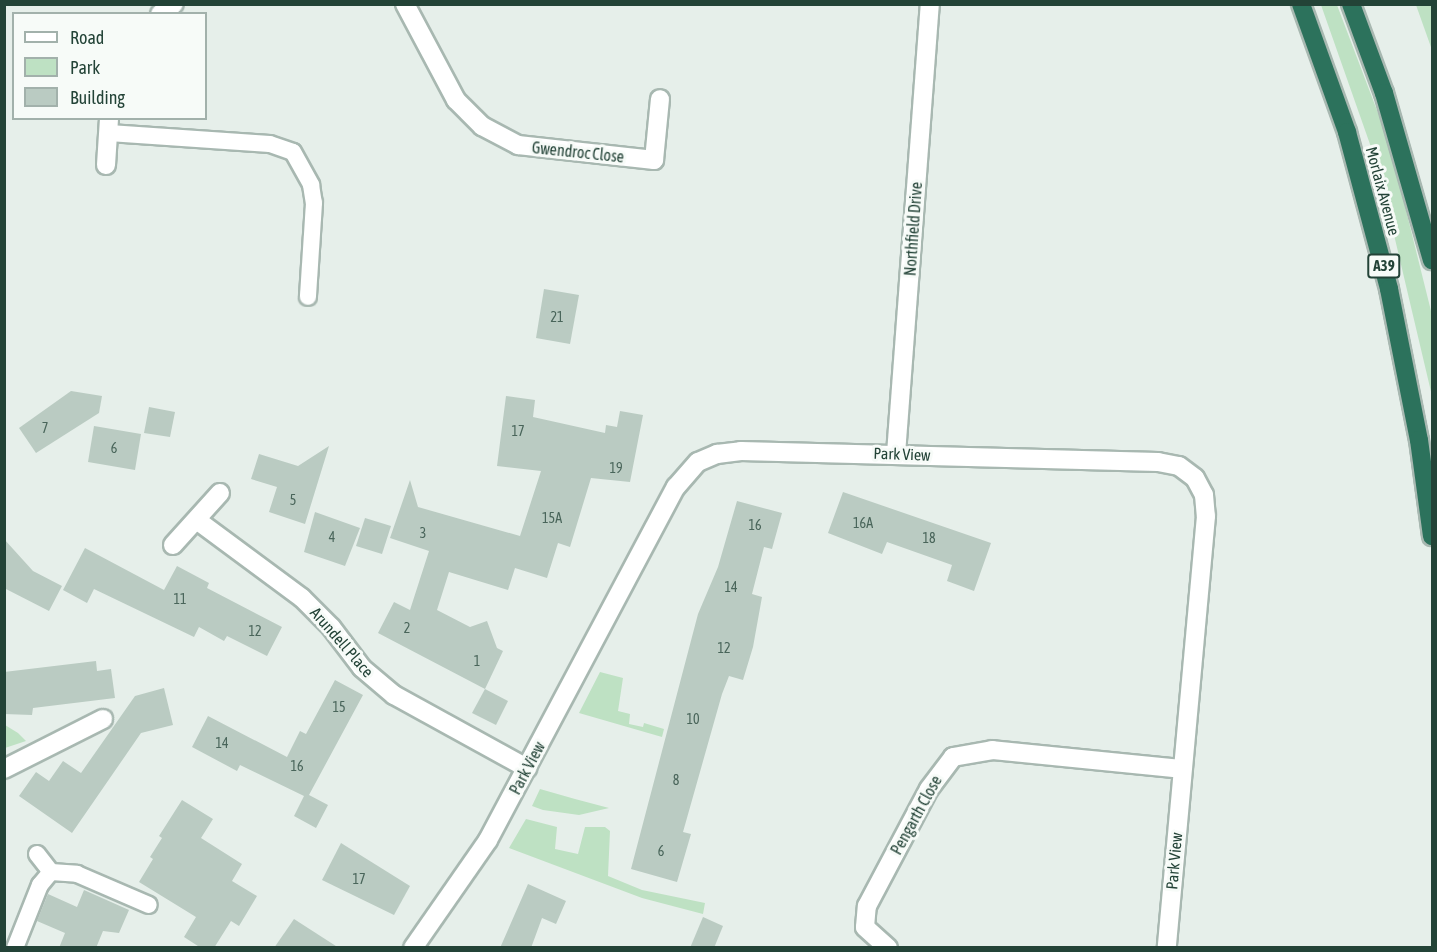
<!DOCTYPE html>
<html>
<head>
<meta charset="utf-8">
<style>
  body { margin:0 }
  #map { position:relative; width:1437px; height:952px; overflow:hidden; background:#e6efea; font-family:"Asap Condensed",sans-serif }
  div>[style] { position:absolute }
  .green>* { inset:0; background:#bee1c3 }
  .building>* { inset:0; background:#bacbc2 }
  .roads { filter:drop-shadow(2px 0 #a8b8b1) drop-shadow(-2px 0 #a8b8b1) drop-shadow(0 2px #a8b8b1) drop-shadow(0 -2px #a8b8b1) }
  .lane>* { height:16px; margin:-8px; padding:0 8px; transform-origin:8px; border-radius:8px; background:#fff }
  .street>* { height:18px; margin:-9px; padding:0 9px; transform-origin:9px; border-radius:9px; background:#fff }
  .highway>* { height:18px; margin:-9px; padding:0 9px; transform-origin:9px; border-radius:9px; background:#2c725c }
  span { translate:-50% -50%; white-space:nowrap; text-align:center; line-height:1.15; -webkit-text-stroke:6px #f7fbf8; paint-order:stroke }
  .number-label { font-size:14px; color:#49655a }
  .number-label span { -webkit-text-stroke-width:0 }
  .shield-label span { padding:2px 4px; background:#f7fbf8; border:2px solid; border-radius:4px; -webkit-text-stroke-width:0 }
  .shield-label { font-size:15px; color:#234337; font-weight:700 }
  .street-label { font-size:16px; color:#234337 }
  .frame { position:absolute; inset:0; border:6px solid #234337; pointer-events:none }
  .legend { position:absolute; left:12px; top:12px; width:195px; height:108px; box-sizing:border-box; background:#f7fbf8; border:2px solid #a2b1ab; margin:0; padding:8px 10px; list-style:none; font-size:18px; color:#234337 }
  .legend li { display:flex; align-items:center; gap:12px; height:30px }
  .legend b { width:30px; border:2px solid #a2b1ab }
</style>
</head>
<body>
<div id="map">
  <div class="green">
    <i style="clip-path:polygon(1321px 5px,1337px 5px,1389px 142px,1432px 315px,1432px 396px,1378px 167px)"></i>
    <i style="clip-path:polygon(1416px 5px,1432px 5px,1432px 50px)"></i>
    <i style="clip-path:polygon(600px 672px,623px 678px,618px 711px,630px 714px,629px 724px,643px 727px,644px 723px,664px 729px,662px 737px,579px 713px)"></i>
    <i style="clip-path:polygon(5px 725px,18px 733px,26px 741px,5px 748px)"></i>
    <i style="clip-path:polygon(540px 789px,575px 799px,609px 808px,579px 815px,543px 810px,532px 806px)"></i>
    <i style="clip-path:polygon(526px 819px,557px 827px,555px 849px,578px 854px,585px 827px,605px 827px,610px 831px,608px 876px,642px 890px,705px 903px,703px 914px,642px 898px,509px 848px)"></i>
  </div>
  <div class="building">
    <i style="clip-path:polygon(544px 289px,579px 295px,570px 344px,536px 338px)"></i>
    <i style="clip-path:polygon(71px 391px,102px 396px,99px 413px,36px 453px,19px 428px)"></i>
    <i style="clip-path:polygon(506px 396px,535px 400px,533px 417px,605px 433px,606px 425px,617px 427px,620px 411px,643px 415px,630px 482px,591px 478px,570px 547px,558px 543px,547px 578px,515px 568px,508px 590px,449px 572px,437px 610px,470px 627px,487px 621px,497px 648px,503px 651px,485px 689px,378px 633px,394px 602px,410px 610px,429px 551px,390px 538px,410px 480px,418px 507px,520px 536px,541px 471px,497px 466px)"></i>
    <i style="clip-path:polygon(149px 407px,175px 412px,170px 437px,144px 433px)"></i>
    <i style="clip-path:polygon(94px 426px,141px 434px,135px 470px,88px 462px)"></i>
    <i style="clip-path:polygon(329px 446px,305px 524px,269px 512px,277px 487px,251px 479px,259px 454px,298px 466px)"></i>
    <i style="clip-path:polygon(843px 492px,991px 543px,974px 591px,947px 581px,952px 565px,887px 542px,882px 554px,828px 533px)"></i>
    <i style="clip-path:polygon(737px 501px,782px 513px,772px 549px,764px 547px,752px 594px,762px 597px,753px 647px,743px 680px,729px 676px,722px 694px,683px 832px,691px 834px,677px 882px,631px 869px,698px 614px,718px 567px)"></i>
    <i style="clip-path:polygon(315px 512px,360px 528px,345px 566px,304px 552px)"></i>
    <i style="clip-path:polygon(365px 518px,391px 526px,382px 554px,356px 546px)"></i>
    <i style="clip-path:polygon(4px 539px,33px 571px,62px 586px,49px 611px,4px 588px)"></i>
    <i style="clip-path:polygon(85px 548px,164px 590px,177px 566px,209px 583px,207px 588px,282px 627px,267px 656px,227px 636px,224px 641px,199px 627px,194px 637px,94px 589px,87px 603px,63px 590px)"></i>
    <i style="clip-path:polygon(96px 661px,97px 671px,111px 669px,115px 698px,33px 708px,32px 715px,4px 714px,4px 672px)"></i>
    <i style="clip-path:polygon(335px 680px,363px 695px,309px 795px,328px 805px,316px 828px,294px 816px,304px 796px,240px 765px,237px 771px,192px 747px,208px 716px,287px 757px,300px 731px,306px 734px)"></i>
    <i style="clip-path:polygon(164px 688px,173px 725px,141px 733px,72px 833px,19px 796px,36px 772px,49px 781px,63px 761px,81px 773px,135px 696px)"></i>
    <i style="clip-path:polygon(485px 689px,508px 701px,496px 725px,472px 713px)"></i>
    <i style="clip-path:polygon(182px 800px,213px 819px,201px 838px,242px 864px,232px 881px,257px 896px,239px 926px,231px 921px,214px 948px,201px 948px,184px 937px,196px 917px,139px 882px,153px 859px,150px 857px,162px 838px,159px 836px)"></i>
    <i style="clip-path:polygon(341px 843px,410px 886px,394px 915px,322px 880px)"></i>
    <i style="clip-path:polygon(528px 884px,566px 901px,556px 924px,542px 918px,531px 948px,500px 948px)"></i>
    <i style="clip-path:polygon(84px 890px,129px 910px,119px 933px,103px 931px,96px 948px,59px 948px,65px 933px,37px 921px,48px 894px,77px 907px)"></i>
    <i style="clip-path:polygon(703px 917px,723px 926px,714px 948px,690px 948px)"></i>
    <i style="clip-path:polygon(294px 919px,339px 948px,274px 948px)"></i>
  </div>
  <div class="roads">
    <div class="lane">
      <i style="left:109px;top:133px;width:161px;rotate:3.9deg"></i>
      <i style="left:270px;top:144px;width:24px;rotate:19deg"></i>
      <i style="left:293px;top:152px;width:38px;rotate:61deg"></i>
      <i style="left:311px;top:185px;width:18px;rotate:81deg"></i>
      <i style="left:314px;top:203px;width:94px;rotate:93.7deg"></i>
      <i style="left:37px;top:854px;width:23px;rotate:52deg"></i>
      <i style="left:15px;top:948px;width:68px;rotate:-68.4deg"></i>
      <i style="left:40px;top:885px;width:17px;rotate:-50deg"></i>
      <i style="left:51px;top:872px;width:26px;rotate:4deg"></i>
      <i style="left:77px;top:874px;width:78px;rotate:23.3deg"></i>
    </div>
    <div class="street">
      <i style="left:405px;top:4px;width:109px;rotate:62deg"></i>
      <i style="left:456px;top:100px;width:37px;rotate:45deg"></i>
      <i style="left:482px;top:126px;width:41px;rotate:27.8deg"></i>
      <i style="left:518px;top:145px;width:137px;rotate:6.3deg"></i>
      <i style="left:654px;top:160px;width:61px;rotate:-84.4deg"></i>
      <i style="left:160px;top:14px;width:17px;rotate:-36deg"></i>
      <i style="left:106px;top:165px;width:47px;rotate:-86.3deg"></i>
      <i style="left:896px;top:454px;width:451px;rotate:-85.7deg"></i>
      <i style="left:198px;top:521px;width:129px;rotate:36.5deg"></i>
      <i style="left:302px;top:598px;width:41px;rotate:45deg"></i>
      <i style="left:331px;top:627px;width:51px;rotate:52.9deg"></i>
      <i style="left:362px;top:668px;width:42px;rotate:40.2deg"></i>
      <i style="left:394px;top:695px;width:152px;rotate:28.8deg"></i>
      <i style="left:173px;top:545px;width:70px;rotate:-47.9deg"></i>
      <i style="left:4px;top:769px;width:111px;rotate:-26.8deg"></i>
      <i style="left:413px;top:948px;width:131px;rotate:-55.2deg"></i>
      <i style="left:488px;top:840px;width:400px;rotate:-62deg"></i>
      <i style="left:676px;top:487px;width:33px;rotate:-49deg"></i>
      <i style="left:698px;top:462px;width:21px;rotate:-23deg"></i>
      <i style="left:717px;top:454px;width:24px;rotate:-7deg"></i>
      <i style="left:741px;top:451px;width:417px;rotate:1.5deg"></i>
      <i style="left:1158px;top:462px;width:21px;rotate:11deg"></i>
      <i style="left:1179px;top:466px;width:20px;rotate:37deg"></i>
      <i style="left:1195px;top:478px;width:19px;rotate:62deg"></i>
      <i style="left:1204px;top:495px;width:21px;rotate:85deg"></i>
      <i style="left:1206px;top:516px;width:434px;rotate:95.2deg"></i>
      <i style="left:888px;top:948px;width:31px;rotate:-138deg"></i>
      <i style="left:865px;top:927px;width:21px;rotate:-85deg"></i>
      <i style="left:867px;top:906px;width:132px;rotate:-62.1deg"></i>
      <i style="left:929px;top:789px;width:40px;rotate:-53deg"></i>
      <i style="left:953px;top:757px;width:40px;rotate:-10deg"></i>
      <i style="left:992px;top:750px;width:191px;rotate:5.7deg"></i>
    </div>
    <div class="highway">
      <i style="left:1301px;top:4px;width:136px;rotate:70.2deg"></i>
      <i style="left:1347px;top:132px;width:163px;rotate:75deg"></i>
      <i style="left:1389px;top:289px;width:154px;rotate:78.8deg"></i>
      <i style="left:1419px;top:440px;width:97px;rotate:82.3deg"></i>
      <i style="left:1351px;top:4px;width:95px;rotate:69.7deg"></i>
      <i style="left:1384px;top:93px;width:174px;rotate:74deg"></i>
    </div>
  </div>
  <div class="number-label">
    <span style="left:557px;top:317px">21</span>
    <span style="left:45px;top:428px">7</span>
    <span style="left:518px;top:431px">17</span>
    <span style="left:114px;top:448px">6</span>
    <span style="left:616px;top:468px">19</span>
    <span style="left:293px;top:500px">5</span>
    <span style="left:552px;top:518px">15A</span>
    <span style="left:863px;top:523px">16A</span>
    <span style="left:755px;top:525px">16</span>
    <span style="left:423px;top:533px">3</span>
    <span style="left:332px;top:537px">4</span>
    <span style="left:929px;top:538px">18</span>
    <span style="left:731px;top:587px">14</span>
    <span style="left:180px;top:599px">11</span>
    <span style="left:407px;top:628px">2</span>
    <span style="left:255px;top:631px">12</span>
    <span style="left:724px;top:648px">12</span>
    <span style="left:477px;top:661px">1</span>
    <span style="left:339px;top:707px">15</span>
    <span style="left:693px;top:719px">10</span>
    <span style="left:222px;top:743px">14</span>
    <span style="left:297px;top:766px">16</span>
    <span style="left:676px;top:780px">8</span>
    <span style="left:661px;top:851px">6</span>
    <span style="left:359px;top:879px">17</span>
  </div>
  <div class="shield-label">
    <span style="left:1384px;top:266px">A39</span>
  </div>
  <div class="street-label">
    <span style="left:578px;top:152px;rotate:6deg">Gwendroc Close</span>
    <span style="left:1383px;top:191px;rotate:75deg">Morlaix Avenue</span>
    <span style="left:913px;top:229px;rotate:-86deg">Northfield Drive</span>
    <span style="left:902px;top:454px;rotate:2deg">Park View</span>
    <span style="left:342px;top:642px;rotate:49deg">Arundell Place</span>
    <span style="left:527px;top:768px;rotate:-62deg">Park View</span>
    <span style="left:916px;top:815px;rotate:-61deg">Pengarth Close</span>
    <span style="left:1174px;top:861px;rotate:-85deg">Park View</span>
  </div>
  <div class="frame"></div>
  <ul class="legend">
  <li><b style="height:8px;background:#fff"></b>Road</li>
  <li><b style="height:16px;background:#bee1c3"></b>Park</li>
  <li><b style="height:16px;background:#bacbc2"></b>Building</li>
  </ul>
</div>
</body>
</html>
